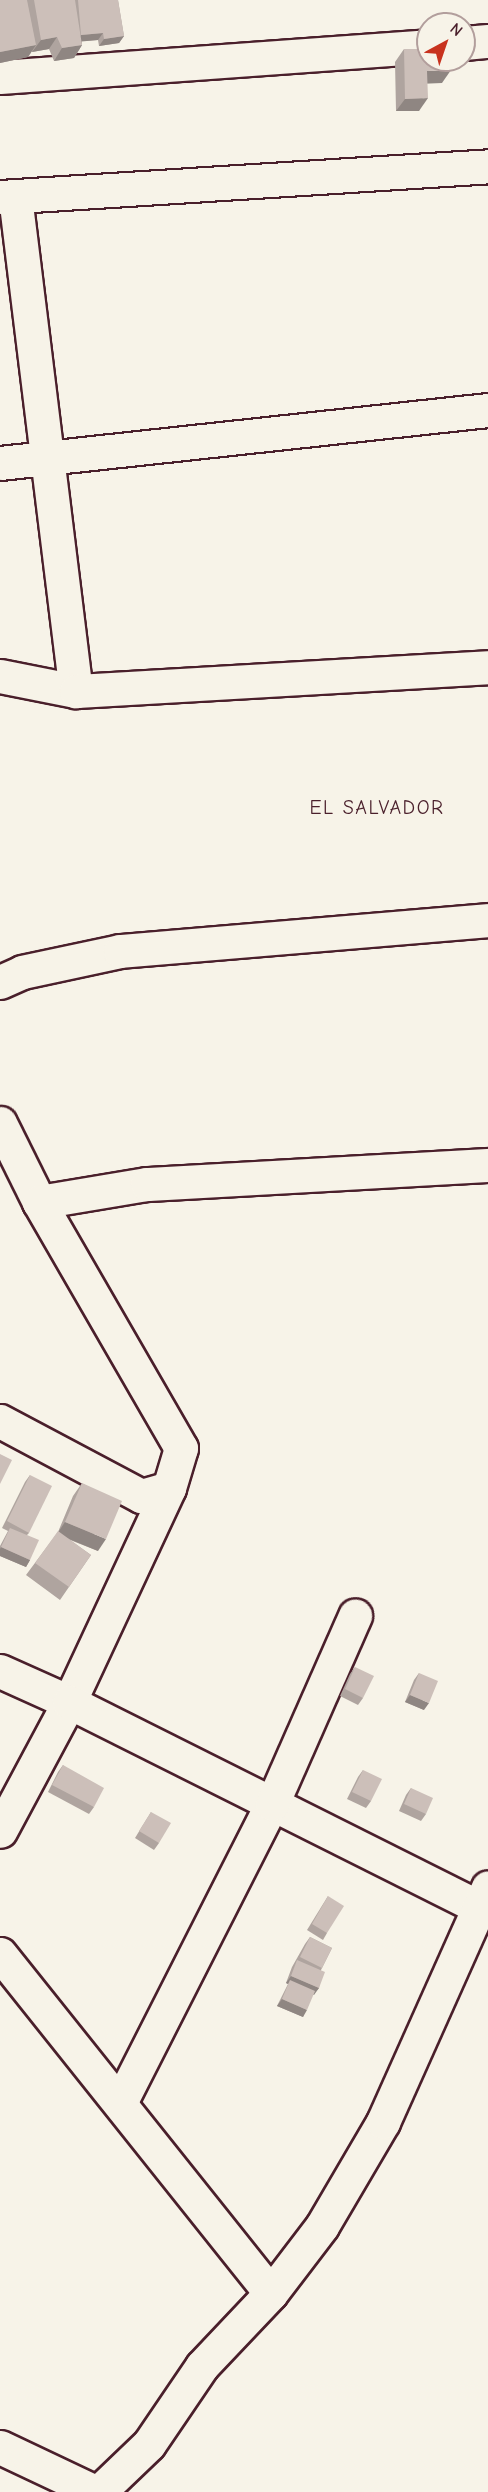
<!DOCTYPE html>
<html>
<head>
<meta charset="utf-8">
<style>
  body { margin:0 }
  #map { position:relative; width:488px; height:2492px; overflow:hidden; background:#f7f3e8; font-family:"Comic Neue",sans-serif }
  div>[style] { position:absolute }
  .roads { filter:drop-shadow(2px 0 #4a1f2b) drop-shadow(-2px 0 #4a1f2b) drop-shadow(0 2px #4a1f2b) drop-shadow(0 -2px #4a1f2b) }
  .minor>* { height:33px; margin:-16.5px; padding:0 16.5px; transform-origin:16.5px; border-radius:16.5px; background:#f7f3e8 }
  .wall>* { inset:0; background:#afa49f }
  .shaded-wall>* { inset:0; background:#8f8682 }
  .building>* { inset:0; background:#ccbfb9 }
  span { translate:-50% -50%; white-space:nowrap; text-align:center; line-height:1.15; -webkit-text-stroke:4.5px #f7f3e8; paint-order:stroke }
  .neighbourhood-label { font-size:20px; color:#4a1f2b; letter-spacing:1.5px }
  .north { position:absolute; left:416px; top:12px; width:60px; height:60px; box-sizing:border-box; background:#f7f3e8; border:2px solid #b29e9c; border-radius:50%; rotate:40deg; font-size:16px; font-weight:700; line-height:24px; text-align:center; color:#4a1f2b }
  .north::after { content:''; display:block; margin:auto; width:21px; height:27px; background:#c8321e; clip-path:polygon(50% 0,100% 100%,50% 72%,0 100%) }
</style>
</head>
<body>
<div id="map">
  <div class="roads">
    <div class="minor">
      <i style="left:464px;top:43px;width:24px;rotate:-5deg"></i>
      <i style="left:0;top:77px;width:429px;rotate:-4.1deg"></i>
      <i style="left:15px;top:196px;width:499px;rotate:83deg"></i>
      <i style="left:0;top:197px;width:489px;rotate:-3.6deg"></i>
      <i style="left:0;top:463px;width:491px;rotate:-6.2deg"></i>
      <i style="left:0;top:676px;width:77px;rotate:11.2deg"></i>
      <i style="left:76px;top:691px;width:413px;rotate:-3.3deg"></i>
      <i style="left:0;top:982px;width:24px;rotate:-24deg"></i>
      <i style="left:22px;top:972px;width:100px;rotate:-12.1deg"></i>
      <i style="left:120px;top:951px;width:369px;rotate:-4.8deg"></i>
      <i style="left:0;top:1123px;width:88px;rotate:63.7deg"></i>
      <i style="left:39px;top:1202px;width:284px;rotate:60deg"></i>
      <i style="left:181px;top:1448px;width:42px;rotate:106.7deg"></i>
      <i style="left:169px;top:1488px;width:236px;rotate:115deg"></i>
      <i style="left:69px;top:1702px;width:146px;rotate:118.1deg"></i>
      <i style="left:39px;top:1202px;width:109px;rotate:-9.5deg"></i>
      <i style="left:147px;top:1184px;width:342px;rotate:-3.2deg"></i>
      <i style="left:0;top:1421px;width:160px;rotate:28deg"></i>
      <i style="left:141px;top:1496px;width:29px;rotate:-16deg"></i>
      <i style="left:0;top:1671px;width:76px;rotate:24.2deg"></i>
      <i style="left:69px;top:1702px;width:457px;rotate:26.6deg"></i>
      <i style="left:0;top:1954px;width:434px;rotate:51.4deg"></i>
      <i style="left:120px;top:2103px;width:335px;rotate:-63.1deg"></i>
      <i style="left:272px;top:1804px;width:206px;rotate:-66.2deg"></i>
      <i style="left:0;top:2447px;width:105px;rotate:25.3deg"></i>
      <i style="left:99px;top:2492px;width:69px;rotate:-43.8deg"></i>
      <i style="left:149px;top:2444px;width:94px;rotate:-55.8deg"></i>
      <i style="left:202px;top:2366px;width:100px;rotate:-46.6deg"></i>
      <i style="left:271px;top:2293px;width:84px;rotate:-52.7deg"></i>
      <i style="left:322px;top:2226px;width:121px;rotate:-59.6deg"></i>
      <i style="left:383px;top:2122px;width:257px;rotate:-65.9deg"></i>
    </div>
  </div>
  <div class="wall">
    <i style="clip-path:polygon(0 0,118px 0,124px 36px,119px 43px,99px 46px,98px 40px,82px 41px,82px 45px,74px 58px,54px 61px,49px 49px,32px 52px,32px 51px,28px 57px,0 63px)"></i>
    <i style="clip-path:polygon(404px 49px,442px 83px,427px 83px,419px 111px,396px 111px,395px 62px)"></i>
    <i style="clip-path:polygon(30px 1475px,29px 1533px,27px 1535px,30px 1560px,26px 1567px,0 1556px,0 1546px,8px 1531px,2px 1528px,25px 1482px)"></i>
    <i style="clip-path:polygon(82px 1483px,98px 1551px,70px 1540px,91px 1555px,60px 1600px,26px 1575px,58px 1532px,73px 1496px)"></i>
    <i style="clip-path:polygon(355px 1667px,363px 1698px,358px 1705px,340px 1696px,350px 1674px)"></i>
    <i style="clip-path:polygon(419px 1673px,424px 1710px,405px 1702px,414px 1680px)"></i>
    <i style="clip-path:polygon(63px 1765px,94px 1807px,89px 1814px,48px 1792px,58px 1772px)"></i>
    <i style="clip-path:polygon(363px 1770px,371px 1801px,366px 1808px,347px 1799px,358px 1777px)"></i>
    <i style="clip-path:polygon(411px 1788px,426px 1814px,421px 1821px,399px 1811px,406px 1795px)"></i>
    <i style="clip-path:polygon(151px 1812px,159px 1843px,154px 1850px,135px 1838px)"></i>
    <i style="clip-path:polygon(328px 1896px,327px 1933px,323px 1940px,307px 1930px)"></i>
    <i style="clip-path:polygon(310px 1937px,332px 1948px,321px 1970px,319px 1988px,313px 1994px,303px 2017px,277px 2006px,288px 1984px,286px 1983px,292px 1967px,305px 1944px)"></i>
  </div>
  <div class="shaded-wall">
    <i style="clip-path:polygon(103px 33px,98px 40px,76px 42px,81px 35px)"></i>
    <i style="clip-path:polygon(124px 36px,119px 43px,99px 46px,104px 39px)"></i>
    <i style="clip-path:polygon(57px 37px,49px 49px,32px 52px,41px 40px)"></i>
    <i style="clip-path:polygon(36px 45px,28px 57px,0 63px,0 52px)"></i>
    <i style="clip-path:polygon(82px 45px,74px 58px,54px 61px,62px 48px)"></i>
    <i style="clip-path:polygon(451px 70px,442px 83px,418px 84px,427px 71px)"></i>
    <i style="clip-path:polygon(428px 98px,419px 111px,396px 111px,405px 99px)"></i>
    <i style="clip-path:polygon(65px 1522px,106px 1539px,98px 1551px,57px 1534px)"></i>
    <i style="clip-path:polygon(1px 1547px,30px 1560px,26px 1567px,0 1556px,0 1549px)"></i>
    <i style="clip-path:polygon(410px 1695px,429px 1703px,424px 1710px,405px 1702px)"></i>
    <i style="clip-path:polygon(291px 1976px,319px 1988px,314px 1995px,289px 1984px,290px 1980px,288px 1984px,286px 1983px)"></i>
    <i style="clip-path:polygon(282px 1999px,307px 2010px,303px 2017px,277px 2006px)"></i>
  </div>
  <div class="building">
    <i style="clip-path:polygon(0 0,27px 0,36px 45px,0 52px)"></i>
    <i style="clip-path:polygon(34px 0,75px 0,82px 45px,62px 48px,57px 37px,41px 40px)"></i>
    <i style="clip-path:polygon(78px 0,118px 0,124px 36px,104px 39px,103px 33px,81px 35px)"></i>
    <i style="clip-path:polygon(404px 49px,428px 49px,428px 60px,451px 60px,451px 70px,427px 71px,428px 98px,405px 99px)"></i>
    <i style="clip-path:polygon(0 1454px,12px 1460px,0 1484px)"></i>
    <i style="clip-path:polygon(30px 1475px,52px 1486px,29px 1533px,7px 1521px)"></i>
    <i style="clip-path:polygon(82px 1483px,122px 1501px,106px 1539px,65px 1522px)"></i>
    <i style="clip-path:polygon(10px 1528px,39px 1540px,30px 1560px,1px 1547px)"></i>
    <i style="clip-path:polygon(58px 1531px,91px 1555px,69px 1587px,35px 1563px)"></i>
    <i style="clip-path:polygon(355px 1667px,374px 1676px,363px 1698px,345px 1689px)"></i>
    <i style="clip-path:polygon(419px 1673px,438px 1681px,429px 1703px,410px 1695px)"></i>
    <i style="clip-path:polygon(63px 1765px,104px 1788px,94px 1807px,52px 1785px)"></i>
    <i style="clip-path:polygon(363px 1770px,382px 1779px,371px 1801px,352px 1792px)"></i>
    <i style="clip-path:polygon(411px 1788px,433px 1798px,426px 1814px,404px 1804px)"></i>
    <i style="clip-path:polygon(151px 1812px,171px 1823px,159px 1843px,139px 1831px)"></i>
    <i style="clip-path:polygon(328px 1896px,344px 1906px,327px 1933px,312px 1924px)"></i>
    <i style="clip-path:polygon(310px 1937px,332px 1948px,322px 1968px,300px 1957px)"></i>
    <i style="clip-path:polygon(297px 1960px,325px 1972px,319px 1988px,291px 1976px)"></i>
    <i style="clip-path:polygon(290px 1980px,315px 1991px,307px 2010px,282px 1999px)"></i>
  </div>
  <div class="neighbourhood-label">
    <span style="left:377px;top:807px">EL SALVADOR</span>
  </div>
  <div class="north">N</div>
</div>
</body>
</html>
